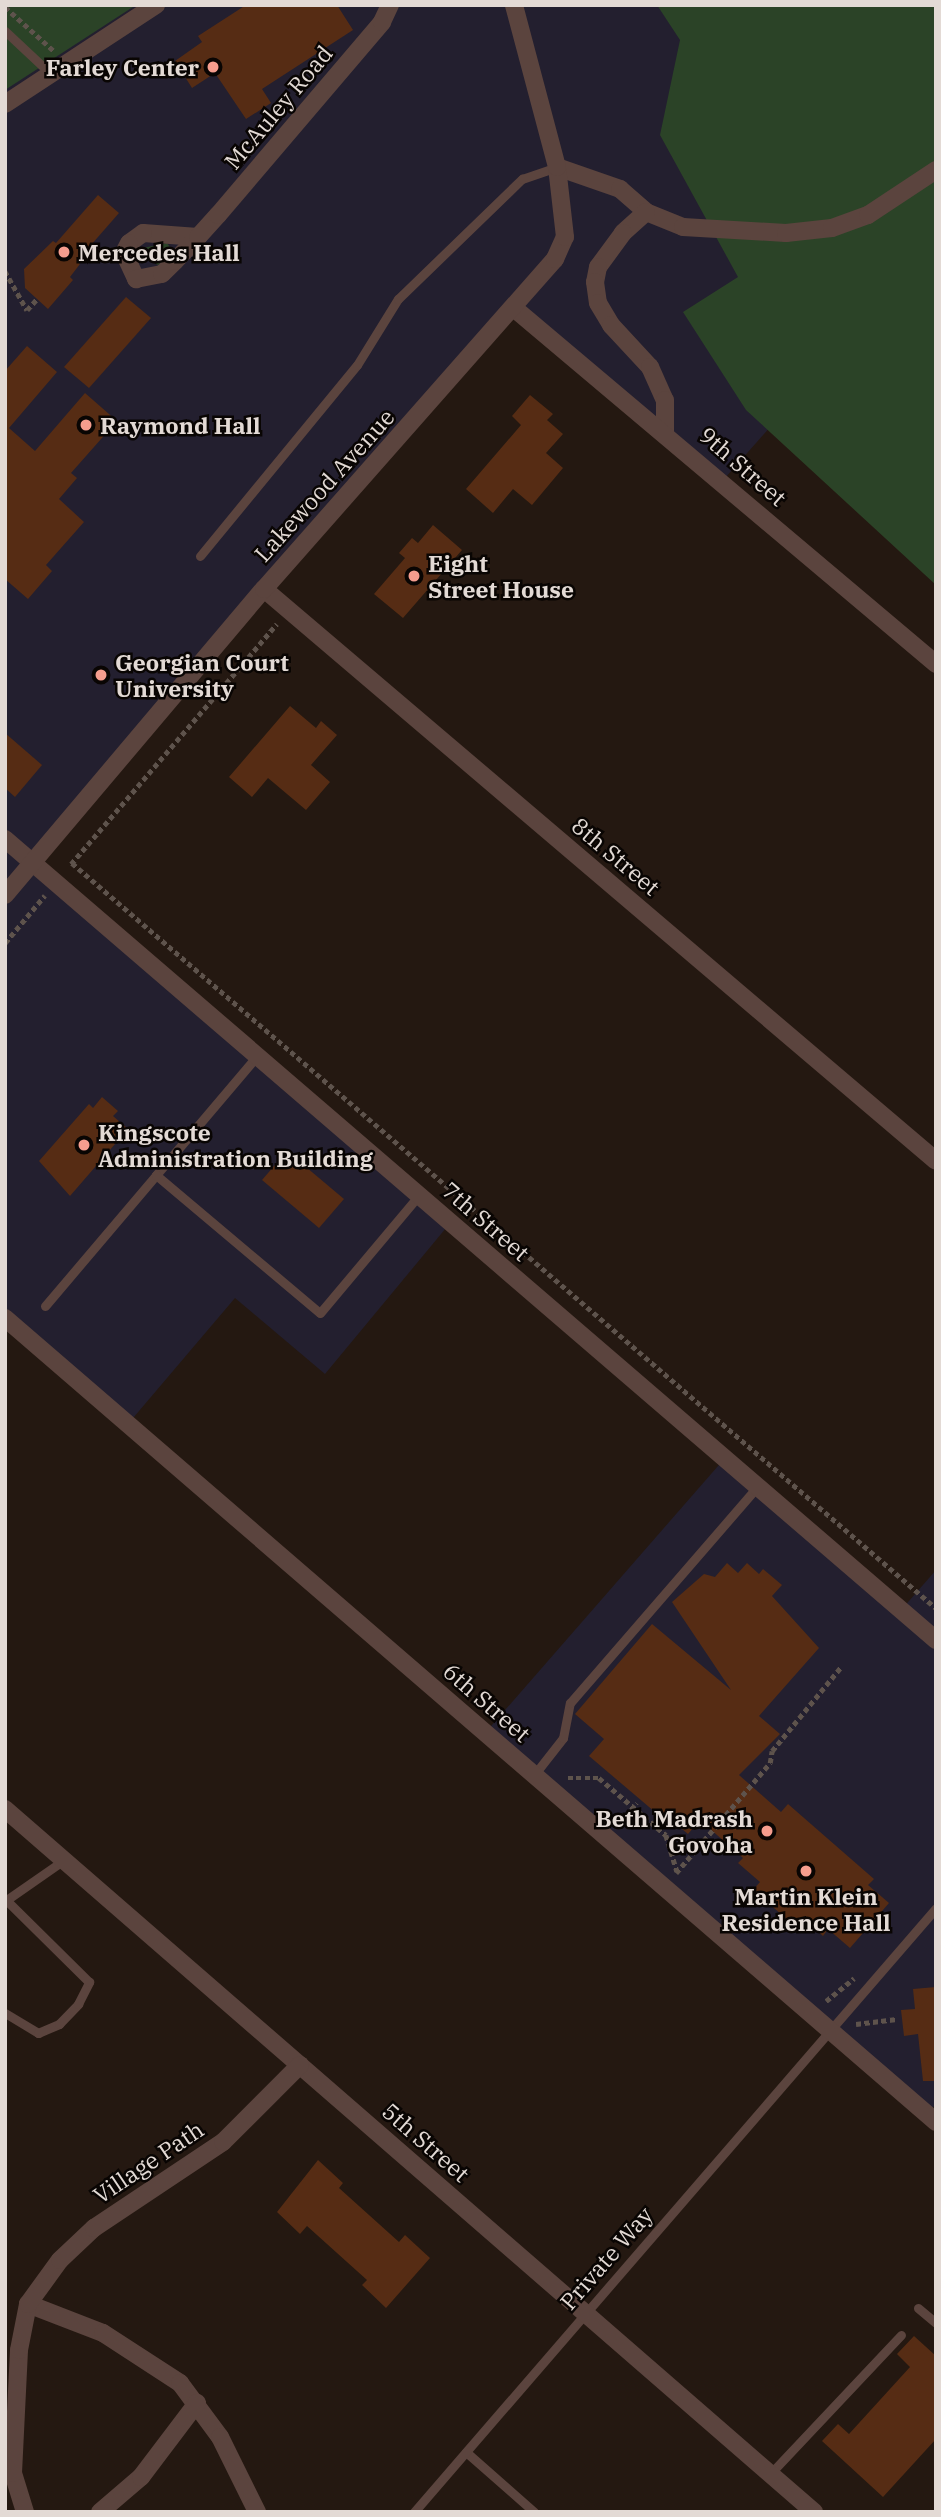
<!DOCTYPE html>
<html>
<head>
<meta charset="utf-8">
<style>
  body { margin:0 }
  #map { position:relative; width:941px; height:2517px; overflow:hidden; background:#241811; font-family:"IBM Plex Serif",serif }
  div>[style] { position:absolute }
  .education>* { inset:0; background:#231f2f }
  .green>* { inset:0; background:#2b4327 }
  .building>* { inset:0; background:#562c14 }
  .path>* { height:4.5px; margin-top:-2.25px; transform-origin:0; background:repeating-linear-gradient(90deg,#5e534c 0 5px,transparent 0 8.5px) }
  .service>* { height:9px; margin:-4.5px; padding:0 4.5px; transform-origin:4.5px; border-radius:4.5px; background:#5b443e }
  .minor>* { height:18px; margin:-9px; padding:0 9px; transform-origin:9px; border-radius:9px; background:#5b443e }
  .dots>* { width:19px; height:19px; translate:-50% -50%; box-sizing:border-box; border:4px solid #090503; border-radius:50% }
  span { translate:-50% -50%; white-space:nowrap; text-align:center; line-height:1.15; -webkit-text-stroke:5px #090503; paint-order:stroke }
  .poi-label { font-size:23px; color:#e3dad5; font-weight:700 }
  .right { translate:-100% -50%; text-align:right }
  .left { translate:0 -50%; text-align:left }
  .street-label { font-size:23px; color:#e3dad5 }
  .frame { position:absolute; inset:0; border:7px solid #e3dad5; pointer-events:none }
</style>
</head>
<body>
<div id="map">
  <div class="education">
    <i style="clip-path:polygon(5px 5px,936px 5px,906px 274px,717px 487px,515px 309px,33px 862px,451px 1222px,325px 1374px,235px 1298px,128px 1424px,5px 1318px)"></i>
    <i style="clip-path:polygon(725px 1458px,902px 1609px,936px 1570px,936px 2104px,927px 2114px,485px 1733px)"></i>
  </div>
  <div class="green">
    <i style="clip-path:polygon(5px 5px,136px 5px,5px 90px)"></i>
    <i style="clip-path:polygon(657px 5px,936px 5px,936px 585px,746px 410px,683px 312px,738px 277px,660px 135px,680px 40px)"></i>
    <i style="clip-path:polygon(167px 243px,173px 251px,158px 265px,144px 258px,143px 248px)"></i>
  </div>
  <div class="building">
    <i style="clip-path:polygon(246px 5px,337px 5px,353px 30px,262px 89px,271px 103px,246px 119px,215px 73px,192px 88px,175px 61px,202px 42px,198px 36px)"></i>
    <i style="clip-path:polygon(98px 195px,119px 213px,77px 261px,80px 264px,70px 277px,73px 280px,48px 309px,25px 288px,24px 269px,53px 241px,56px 243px)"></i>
    <i style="clip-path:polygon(126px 297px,151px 318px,89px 388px,64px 367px)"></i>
    <i style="clip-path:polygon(27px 346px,57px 372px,9px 428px,35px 451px,85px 393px,117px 421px,71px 473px,77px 478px,59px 499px,84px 522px,46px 565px,52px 571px,28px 599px,5px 579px,5px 371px)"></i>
    <i style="clip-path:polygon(530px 395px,553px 414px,547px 420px,563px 434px,546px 453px,563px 468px,532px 505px,513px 489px,493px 513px,466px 489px,521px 425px,512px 416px)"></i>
    <i style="clip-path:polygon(433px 525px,462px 550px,403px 618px,374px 594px,405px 558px,399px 553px,412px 538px,418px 543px)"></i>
    <i style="clip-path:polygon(290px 706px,316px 728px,321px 721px,337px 735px,311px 765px,330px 782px,306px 810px,268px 778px,252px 797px,229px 777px)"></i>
    <i style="clip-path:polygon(5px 733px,42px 765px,15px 797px,5px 788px)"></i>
    <i style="clip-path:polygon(102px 1097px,118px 1111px,113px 1116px,128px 1129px,70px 1196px,39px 1161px,89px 1104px,93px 1108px)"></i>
    <i style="clip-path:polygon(287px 1151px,344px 1199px,319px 1228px,262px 1180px)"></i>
    <i style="clip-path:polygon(727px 1563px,738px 1573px,747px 1563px,759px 1574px,763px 1569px,782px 1585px,772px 1596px,819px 1648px,759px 1716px,780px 1734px,739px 1775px,781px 1812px,788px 1804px,874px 1879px,868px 1885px,889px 1903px,850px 1948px,828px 1929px,823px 1936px,803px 1918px,796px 1927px,753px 1890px,760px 1882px,738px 1863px,743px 1858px,700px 1820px,688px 1834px,665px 1815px,662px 1818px,589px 1756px,604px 1739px,575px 1714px,652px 1624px,731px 1690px,672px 1602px,704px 1574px,715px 1577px)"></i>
    <i style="clip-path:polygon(936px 1987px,936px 2081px,923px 2081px,918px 2034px,904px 2036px,901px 2010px,915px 2009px,913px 1989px)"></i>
    <i style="clip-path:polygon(318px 2160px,343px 2183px,339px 2188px,399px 2242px,405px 2235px,430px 2258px,386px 2308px,362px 2285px,367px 2280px,307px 2226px,300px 2234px,277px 2212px)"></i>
    <i style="clip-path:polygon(914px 2336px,936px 2356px,936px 2439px,883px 2497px,822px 2441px,838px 2424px,849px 2434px,910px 2367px,897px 2354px)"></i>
  </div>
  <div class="path">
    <i style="left:5px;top:7px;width:66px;rotate:41.9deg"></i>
    <i style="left:5px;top:271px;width:45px;rotate:60.6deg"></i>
    <i style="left:27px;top:310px;width:15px;rotate:-48deg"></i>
    <i style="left:72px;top:863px;width:1141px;rotate:40.77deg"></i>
    <i style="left:71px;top:864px;width:316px;rotate:-49.4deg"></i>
    <i style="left:5px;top:943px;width:62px;rotate:-50.2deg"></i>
    <i style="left:568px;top:1778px;width:31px"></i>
    <i style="left:599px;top:1778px;width:88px;rotate:40.4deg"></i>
    <i style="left:666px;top:1835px;width:38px;rotate:73deg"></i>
    <i style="left:620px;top:1823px;width:26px;rotate:-50deg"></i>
    <i style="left:676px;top:1873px;width:145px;rotate:-49.5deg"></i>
    <i style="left:770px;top:1763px;width:12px;rotate:-81deg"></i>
    <i style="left:772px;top:1751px;width:109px;rotate:-50.6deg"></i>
    <i style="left:826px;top:2001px;width:36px;rotate:-39deg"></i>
    <i style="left:856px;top:2024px;width:41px;rotate:-7deg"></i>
  </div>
  <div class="service">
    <i style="left:5px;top:31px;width:64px;rotate:43.1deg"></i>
    <i style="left:200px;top:556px;width:247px;rotate:-50.6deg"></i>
    <i style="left:357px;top:365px;width:78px;rotate:-58.2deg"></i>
    <i style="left:398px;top:299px;width:173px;rotate:-44.1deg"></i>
    <i style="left:522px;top:179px;width:37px;rotate:-19deg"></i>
    <i style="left:156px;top:1175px;width:156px;rotate:-49.7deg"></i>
    <i style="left:45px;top:1306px;width:172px;rotate:-49.7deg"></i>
    <i style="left:156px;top:1175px;width:214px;rotate:40.1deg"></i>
    <i style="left:320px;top:1313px;width:154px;rotate:-50deg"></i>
    <i style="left:534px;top:1775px;width:47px;rotate:-51.9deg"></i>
    <i style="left:563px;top:1738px;width:36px;rotate:-79deg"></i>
    <i style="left:570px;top:1703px;width:287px;rotate:-49.1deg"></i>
    <i style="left:5px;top:1901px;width:72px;rotate:-34.8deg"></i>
    <i style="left:5px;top:2013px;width:39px;rotate:31deg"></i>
    <i style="left:38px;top:2033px;width:23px;rotate:-23deg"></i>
    <i style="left:59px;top:2024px;width:28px;rotate:-46deg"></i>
    <i style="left:78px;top:2004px;width:25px;rotate:-63deg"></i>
    <i style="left:89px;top:1982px;width:117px;rotate:-135.3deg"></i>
    <i style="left:918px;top:2308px;width:23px;rotate:40deg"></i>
    <i style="left:466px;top:2452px;width:91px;rotate:41.4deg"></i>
    <i style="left:770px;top:2474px;width:191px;rotate:-46.7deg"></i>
    <i style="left:414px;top:2512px;width:798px;rotate:-49.17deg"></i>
  </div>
  <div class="minor">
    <i style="left:5px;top:104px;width:181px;rotate:-33.3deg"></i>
    <i style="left:557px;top:167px;width:67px;rotate:19.2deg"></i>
    <i style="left:620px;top:189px;width:35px;rotate:41deg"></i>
    <i style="left:646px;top:212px;width:40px;rotate:22deg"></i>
    <i style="left:683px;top:227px;width:103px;rotate:3.3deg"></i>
    <i style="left:786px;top:233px;width:46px;rotate:-6.2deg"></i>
    <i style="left:832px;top:228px;width:38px;rotate:-20deg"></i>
    <i style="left:868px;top:215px;width:82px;rotate:-33.5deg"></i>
    <i style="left:646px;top:212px;width:31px;rotate:138deg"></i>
    <i style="left:623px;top:233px;width:42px;rotate:126.3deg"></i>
    <i style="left:598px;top:267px;width:15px;rotate:101deg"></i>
    <i style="left:595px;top:282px;width:21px;rotate:82deg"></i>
    <i style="left:598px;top:303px;width:26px;rotate:59deg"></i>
    <i style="left:611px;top:325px;width:57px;rotate:47.1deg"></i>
    <i style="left:650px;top:367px;width:36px;rotate:66deg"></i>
    <i style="left:665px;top:400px;width:32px;rotate:90deg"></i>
    <i style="left:198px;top:237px;width:55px;rotate:-175.8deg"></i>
    <i style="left:143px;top:233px;width:17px;rotate:144deg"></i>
    <i style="left:129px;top:243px;width:11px;rotate:117deg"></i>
    <i style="left:124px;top:253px;width:29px;rotate:65deg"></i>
    <i style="left:136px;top:279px;width:26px;rotate:-11deg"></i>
    <i style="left:162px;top:274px;width:18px;rotate:-45deg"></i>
    <i style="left:175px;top:261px;width:33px;rotate:-46deg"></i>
    <i style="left:198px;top:237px;width:30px;rotate:-48deg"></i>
    <i style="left:218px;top:215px;width:253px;rotate:-49.6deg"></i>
    <i style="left:382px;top:22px;width:19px;rotate:-65deg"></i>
    <i style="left:515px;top:309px;width:551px;rotate:40.14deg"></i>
    <i style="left:264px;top:589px;width:882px;rotate:40.4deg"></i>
    <i style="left:5px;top:839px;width:1228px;rotate:40.71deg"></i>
    <i style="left:5px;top:895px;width:401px;rotate:-49.8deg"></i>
    <i style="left:264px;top:589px;width:440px;rotate:-48.6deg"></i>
    <i style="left:555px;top:259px;width:24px;rotate:-66deg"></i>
    <i style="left:565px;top:237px;width:70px;rotate:-96.5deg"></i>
    <i style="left:557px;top:167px;width:168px;rotate:-104.9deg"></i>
    <i style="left:5px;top:1318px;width:1230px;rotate:40.81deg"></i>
    <i style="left:5px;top:1809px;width:1072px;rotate:40.99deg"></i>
    <i style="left:28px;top:2304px;width:80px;rotate:21.1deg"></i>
    <i style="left:103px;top:2333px;width:92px;rotate:33deg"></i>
    <i style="left:180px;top:2383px;width:67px;rotate:53.5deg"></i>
    <i style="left:220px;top:2437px;width:84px;rotate:63.7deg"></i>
    <i style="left:25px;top:2512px;width:41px;rotate:-107.1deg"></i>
    <i style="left:13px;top:2473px;width:123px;rotate:-87.2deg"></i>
    <i style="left:19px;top:2350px;width:47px;rotate:-78.9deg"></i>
    <i style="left:28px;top:2304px;width:54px;rotate:-54deg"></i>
    <i style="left:60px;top:2260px;width:47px;rotate:-43.3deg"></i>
    <i style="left:94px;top:2228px;width:155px;rotate:-33.7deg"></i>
    <i style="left:223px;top:2142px;width:109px;rotate:-45deg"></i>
    <i style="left:100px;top:2512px;width:54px;rotate:-40.5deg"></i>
    <i style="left:141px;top:2477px;width:93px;rotate:-52.9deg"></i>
  </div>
  <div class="dots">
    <i style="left:213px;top:67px;background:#f59d8e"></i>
    <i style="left:64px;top:252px;background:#f59d8e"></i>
    <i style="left:86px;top:425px;background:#f59d8e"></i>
    <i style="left:414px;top:576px;background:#f59d8e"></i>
    <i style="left:101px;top:675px;background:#f59d8e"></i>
    <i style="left:84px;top:1145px;background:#f59d8e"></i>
    <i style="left:767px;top:1831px;background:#f59d8e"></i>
    <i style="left:806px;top:1871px;background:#f59d8e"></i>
  </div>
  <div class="poi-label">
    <span class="right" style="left:199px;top:67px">Farley Center</span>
    <span class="left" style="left:78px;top:252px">Mercedes Hall</span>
    <span class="left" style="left:100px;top:425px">Raymond Hall</span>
    <span class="left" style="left:428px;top:576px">Eight<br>Street House</span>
    <span class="left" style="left:115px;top:675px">Georgian Court<br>University</span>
    <span class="left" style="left:98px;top:1145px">Kingscote<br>Administration Building</span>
    <span class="right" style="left:753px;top:1831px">Beth Madrash<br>Govoha</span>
    <span style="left:806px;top:1909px">Martin Klein<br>Residence Hall</span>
  </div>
  <div class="street-label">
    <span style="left:278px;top:107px;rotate:-50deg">McAuley Road</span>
    <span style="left:743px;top:466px;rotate:41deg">9th Street</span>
    <span style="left:324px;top:485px;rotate:-48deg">Lakewood Avenue</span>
    <span style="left:616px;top:856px;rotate:40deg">8th Street</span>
    <span style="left:486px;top:1221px;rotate:41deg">7th Street</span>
    <span style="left:487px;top:1702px;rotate:41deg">6th Street</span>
    <span style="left:426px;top:2142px;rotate:41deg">5th Street</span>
    <span style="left:148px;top:2162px;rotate:-34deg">Village Path</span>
    <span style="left:606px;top:2258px;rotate:-49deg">Private Way</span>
  </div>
  <div class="frame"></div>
</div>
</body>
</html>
